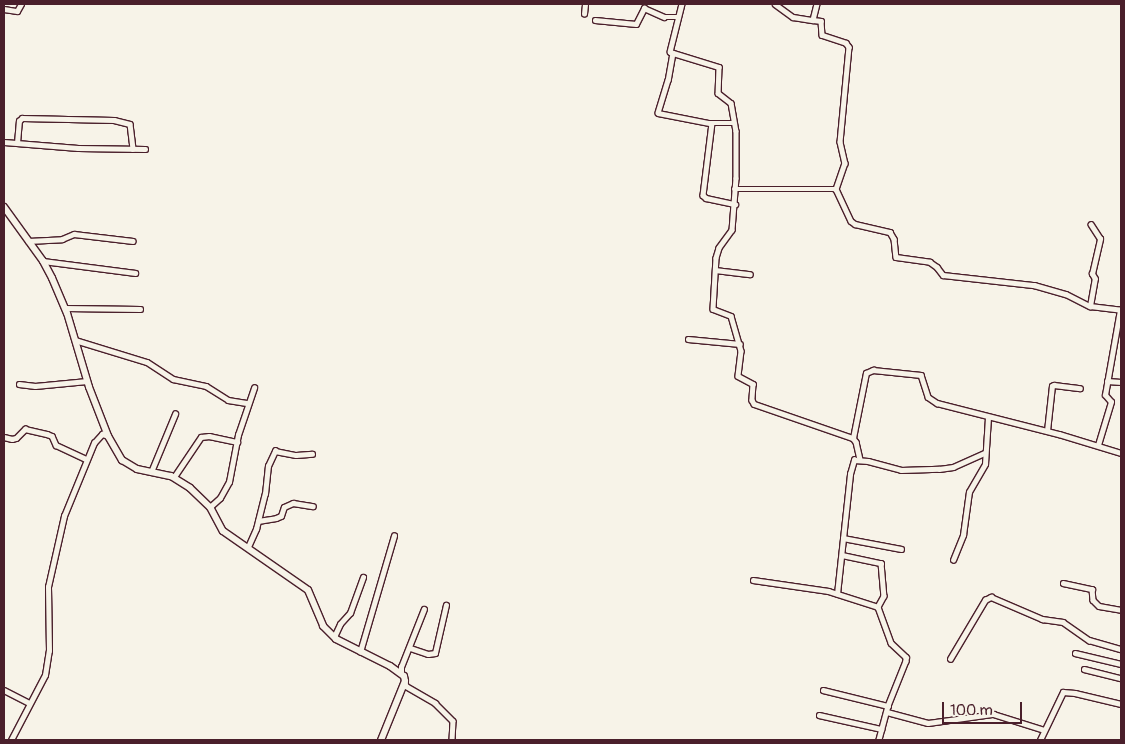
<!DOCTYPE html>
<html>
<head>
<meta charset="utf-8">
<style>
  body { margin:0 }
  #map { position:relative; width:1125px; height:744px; overflow:hidden; background:#f7f3e8; font-family:Pangolin,sans-serif }
  div>[style] { position:absolute }
  .roads { filter:drop-shadow(1px 0 #4a1f2b) drop-shadow(-1px 0 #4a1f2b) drop-shadow(0 1px #4a1f2b) drop-shadow(0 -1px #4a1f2b) }
  .street>* { height:4.5px; margin:-2.25px; padding:0 2.25px; transform-origin:2.25px; border-radius:2.25px; background:#f7f3e8 }
  .secondary>* { height:6px; margin:-3px; padding:0 3px; transform-origin:3px; border-radius:3px; background:#f7f3e8 }
  span { translate:-50% -50%; white-space:nowrap; text-align:center; line-height:1.15; -webkit-text-stroke:4px #f7f3e8; paint-order:stroke }
  .frame { position:absolute; inset:0; border:5px solid #4a1f2b; pointer-events:none }
  .scale { position:absolute; left:942px; top:702px; width:80px; height:22px; box-sizing:border-box; border:2px solid #4a1f2b; border-top:0; padding-left:6px; font-size:15px; line-height:18px; white-space:nowrap; color:#4a1f2b; -webkit-text-stroke:4px #f7f3e8; paint-order:stroke }
</style>
</head>
<body>
<div id="map">
  <div class="roads">
    <div class="street">
      <i style="left:682px;top:4px;width:49px;rotate:104deg"></i>
      <i style="left:670px;top:52px;width:51px;rotate:17deg"></i>
      <i style="left:719px;top:67px;width:26px;rotate:92deg"></i>
      <i style="left:718px;top:93px;width:16px;rotate:38deg"></i>
      <i style="left:731px;top:103px;width:28px;rotate:80deg"></i>
      <i style="left:736px;top:131px;width:47px;rotate:90deg"></i>
      <i style="left:736px;top:178px;width:52px;rotate:94.4deg"></i>
      <i style="left:732px;top:230px;width:22px;rotate:126deg"></i>
      <i style="left:719px;top:248px;width:10px;rotate:107deg"></i>
      <i style="left:716px;top:258px;width:51px;rotate:93.4deg"></i>
      <i style="left:713px;top:309px;width:19px;rotate:21deg"></i>
      <i style="left:731px;top:316px;width:36px;rotate:74deg"></i>
      <i style="left:741px;top:351px;width:25px;rotate:97deg"></i>
      <i style="left:738px;top:376px;width:17px;rotate:28deg"></i>
      <i style="left:753px;top:384px;width:16px;rotate:94deg"></i>
      <i style="left:752px;top:400px;width:4px;rotate:63deg"></i>
      <i style="left:754px;top:404px;width:105px;rotate:19deg"></i>
      <i style="left:853px;top:438px;width:5px;rotate:53deg"></i>
      <i style="left:856px;top:442px;width:17px;rotate:77deg"></i>
      <i style="left:775px;top:4px;width:22px;rotate:36deg"></i>
      <i style="left:793px;top:17px;width:20px;rotate:9deg"></i>
      <i style="left:817px;top:4px;width:16px;rotate:104deg"></i>
      <i style="left:813px;top:20px;width:8px;rotate:7deg"></i>
      <i style="left:821px;top:21px;width:14px;rotate:86deg"></i>
      <i style="left:822px;top:35px;width:25px;rotate:18deg"></i>
      <i style="left:846px;top:43px;width:5px;rotate:53deg"></i>
      <i style="left:849px;top:47px;width:95px;rotate:95.4deg"></i>
      <i style="left:840px;top:142px;width:22px;rotate:77deg"></i>
      <i style="left:845px;top:163px;width:28px;rotate:109deg"></i>
      <i style="left:836px;top:189px;width:35px;rotate:65deg"></i>
      <i style="left:851px;top:221px;width:5px;rotate:37deg"></i>
      <i style="left:855px;top:224px;width:36px;rotate:13deg"></i>
      <i style="left:890px;top:232px;width:8px;rotate:60deg"></i>
      <i style="left:894px;top:239px;width:18px;rotate:84deg"></i>
      <i style="left:896px;top:257px;width:34px;rotate:8deg"></i>
      <i style="left:930px;top:262px;width:9px;rotate:36deg"></i>
      <i style="left:937px;top:267px;width:10px;rotate:53deg"></i>
      <i style="left:943px;top:275px;width:92px;rotate:6.3deg"></i>
      <i style="left:1034px;top:285px;width:33px;rotate:16deg"></i>
      <i style="left:1066px;top:294px;width:27px;rotate:27deg"></i>
      <i style="left:1090px;top:306px;width:31px;rotate:7deg"></i>
      <i style="left:4px;top:9px;width:13px;rotate:9deg"></i>
      <i style="left:17px;top:11px;width:8px;rotate:-60deg"></i>
      <i style="left:584px;top:14px;width:10px;rotate:-84deg"></i>
      <i style="left:595px;top:20px;width:41px;rotate:5.6deg"></i>
      <i style="left:636px;top:24px;width:18px;rotate:-63deg"></i>
      <i style="left:644px;top:8px;width:22px;rotate:24deg"></i>
      <i style="left:664px;top:17px;width:15px"></i>
      <i style="left:673px;top:53px;width:27px;rotate:100deg"></i>
      <i style="left:668px;top:80px;width:34px;rotate:107deg"></i>
      <i style="left:658px;top:113px;width:52px;rotate:11.1deg"></i>
      <i style="left:709px;top:123px;width:25px"></i>
      <i style="left:712px;top:123px;width:73px;rotate:97.1deg"></i>
      <i style="left:703px;top:195px;width:4px;rotate:45deg"></i>
      <i style="left:706px;top:198px;width:30px;rotate:12deg"></i>
      <i style="left:4px;top:142px;width:74px;rotate:4.6deg"></i>
      <i style="left:78px;top:148px;width:67px;rotate:0.9deg"></i>
      <i style="left:17px;top:143px;width:22px;rotate:-85deg"></i>
      <i style="left:19px;top:121px;width:4px;rotate:-45deg"></i>
      <i style="left:22px;top:118px;width:92px;rotate:1.2deg"></i>
      <i style="left:114px;top:120px;width:16px;rotate:14deg"></i>
      <i style="left:130px;top:124px;width:25px;rotate:83deg"></i>
      <i style="left:734px;top:189px;width:102px"></i>
      <i style="left:28px;top:241px;width:34px;rotate:-3deg"></i>
      <i style="left:62px;top:239px;width:13px;rotate:-23deg"></i>
      <i style="left:74px;top:234px;width:59px;rotate:6.8deg"></i>
      <i style="left:43px;top:261px;width:93px;rotate:7.4deg"></i>
      <i style="left:715px;top:270px;width:35px;rotate:7deg"></i>
      <i style="left:1090px;top:306px;width:27px;rotate:-80deg"></i>
      <i style="left:1095px;top:279px;width:6px;rotate:-121deg"></i>
      <i style="left:1092px;top:274px;width:36px;rotate:-77deg"></i>
      <i style="left:1100px;top:239px;width:17px;rotate:-123deg"></i>
      <i style="left:65px;top:308px;width:75px;rotate:0.8deg"></i>
      <i style="left:688px;top:339px;width:52px;rotate:5.5deg"></i>
      <i style="left:75px;top:340px;width:75px;rotate:17deg"></i>
      <i style="left:147px;top:362px;width:31px;rotate:33deg"></i>
      <i style="left:173px;top:379px;width:34px;rotate:12deg"></i>
      <i style="left:206px;top:386px;width:26px;rotate:32deg"></i>
      <i style="left:228px;top:400px;width:20px;rotate:9deg"></i>
      <i style="left:1107px;top:381px;width:14px;rotate:4deg"></i>
      <i style="left:19px;top:384px;width:16px;rotate:7deg"></i>
      <i style="left:35px;top:386px;width:52px;rotate:-5.5deg"></i>
      <i style="left:1047px;top:431px;width:45px;rotate:-83.7deg"></i>
      <i style="left:1052px;top:386px;width:2px;rotate:-27deg"></i>
      <i style="left:1054px;top:385px;width:26px;rotate:7deg"></i>
      <i style="left:4px;top:437px;width:8px;rotate:14deg"></i>
      <i style="left:12px;top:439px;width:4px;rotate:-14deg"></i>
      <i style="left:16px;top:438px;width:13px;rotate:-45deg"></i>
      <i style="left:25px;top:429px;width:23px;rotate:13deg"></i>
      <i style="left:47px;top:434px;width:5px;rotate:22deg"></i>
      <i style="left:52px;top:436px;width:10px;rotate:66deg"></i>
      <i style="left:56px;top:445px;width:33px;rotate:25deg"></i>
      <i style="left:853px;top:438px;width:66px;rotate:-78.7deg"></i>
      <i style="left:866px;top:373px;width:8px;rotate:-23deg"></i>
      <i style="left:873px;top:370px;width:48px;rotate:5.9deg"></i>
      <i style="left:921px;top:375px;width:23px;rotate:72deg"></i>
      <i style="left:928px;top:397px;width:11px;rotate:34deg"></i>
      <i style="left:937px;top:403px;width:126px;rotate:14.3deg"></i>
      <i style="left:1059px;top:434px;width:65px;rotate:17deg"></i>
      <i style="left:1098px;top:445px;width:45px;rotate:-73.2deg"></i>
      <i style="left:1111px;top:402px;width:9px;rotate:-131deg"></i>
      <i style="left:1105px;top:395px;width:86px;rotate:-80deg"></i>
      <i style="left:151px;top:472px;width:63px;rotate:-67.5deg"></i>
      <i style="left:174px;top:477px;width:48px;rotate:-56deg"></i>
      <i style="left:201px;top:437px;width:8px;rotate:-7deg"></i>
      <i style="left:209px;top:436px;width:29px;rotate:12deg"></i>
      <i style="left:210px;top:507px;width:13px;rotate:-42deg"></i>
      <i style="left:220px;top:498px;width:18px;rotate:-61deg"></i>
      <i style="left:229px;top:482px;width:48px;rotate:-79.2deg"></i>
      <i style="left:238px;top:435px;width:50px;rotate:-71.2deg"></i>
      <i style="left:258px;top:521px;width:18px;rotate:-9deg"></i>
      <i style="left:276px;top:518px;width:5px;rotate:-22deg"></i>
      <i style="left:281px;top:516px;width:9px;rotate:-72deg"></i>
      <i style="left:284px;top:507px;width:10px;rotate:-24deg"></i>
      <i style="left:293px;top:503px;width:20px;rotate:9deg"></i>
      <i style="left:843px;top:538px;width:59px;rotate:10.7deg"></i>
      <i style="left:248px;top:547px;width:20px;rotate:-66deg"></i>
      <i style="left:256px;top:529px;width:36px;rotate:-76deg"></i>
      <i style="left:265px;top:494px;width:28px;rotate:-84deg"></i>
      <i style="left:268px;top:466px;width:17px;rotate:-65deg"></i>
      <i style="left:275px;top:451px;width:21px;rotate:11deg"></i>
      <i style="left:296px;top:455px;width:16px;rotate:-4deg"></i>
      <i style="left:842px;top:555px;width:40px;rotate:12deg"></i>
      <i style="left:881px;top:563px;width:33px;rotate:85deg"></i>
      <i style="left:884px;top:596px;width:13px;rotate:119deg"></i>
      <i style="left:953px;top:560px;width:27px;rotate:-68deg"></i>
      <i style="left:963px;top:535px;width:43px;rotate:-82.1deg"></i>
      <i style="left:969px;top:492px;width:32px;rotate:-60deg"></i>
      <i style="left:985px;top:464px;width:47px;rotate:-86.3deg"></i>
      <i style="left:753px;top:580px;width:76px;rotate:8.3deg"></i>
      <i style="left:828px;top:591px;width:52px;rotate:17.7deg"></i>
      <i style="left:878px;top:607px;width:38px;rotate:70deg"></i>
      <i style="left:891px;top:643px;width:21px;rotate:43deg"></i>
      <i style="left:906px;top:657px;width:4px;rotate:90deg"></i>
      <i style="left:906px;top:661px;width:48px;rotate:111.8deg"></i>
      <i style="left:888px;top:706px;width:35px;rotate:105deg"></i>
      <i style="left:1063px;top:583px;width:30px;rotate:12deg"></i>
      <i style="left:1092px;top:589px;width:11px;rotate:85deg"></i>
      <i style="left:1093px;top:600px;width:8px;rotate:45deg"></i>
      <i style="left:1099px;top:606px;width:22px;rotate:10deg"></i>
      <i style="left:837px;top:594px;width:121px;rotate:-83.8deg"></i>
      <i style="left:850px;top:474px;width:15px;rotate:-74deg"></i>
      <i style="left:854px;top:460px;width:14px;rotate:4deg"></i>
      <i style="left:868px;top:461px;width:34px;rotate:15deg"></i>
      <i style="left:901px;top:470px;width:38px;rotate:-2deg"></i>
      <i style="left:939px;top:469px;width:14px;rotate:-8deg"></i>
      <i style="left:953px;top:467px;width:35px;rotate:-24deg"></i>
      <i style="left:334px;top:637px;width:14px;rotate:-65deg"></i>
      <i style="left:340px;top:624px;width:15px;rotate:-48deg"></i>
      <i style="left:350px;top:613px;width:38px;rotate:-70deg"></i>
      <i style="left:410px;top:648px;width:19px;rotate:18deg"></i>
      <i style="left:428px;top:654px;width:7px;rotate:-8deg"></i>
      <i style="left:435px;top:653px;width:49px;rotate:-77.1deg"></i>
      <i style="left:360px;top:652px;width:121px;rotate:-73.7deg"></i>
      <i style="left:1075px;top:653px;width:47px;rotate:13.4deg"></i>
      <i style="left:950px;top:659px;width:69px;rotate:-59.3deg"></i>
      <i style="left:985px;top:600px;width:7px;rotate:-27deg"></i>
      <i style="left:991px;top:597px;width:56px;rotate:23.3deg"></i>
      <i style="left:1042px;top:619px;width:21px;rotate:8deg"></i>
      <i style="left:1063px;top:622px;width:32px;rotate:35deg"></i>
      <i style="left:1089px;top:640px;width:33px;rotate:16deg"></i>
      <i style="left:1084px;top:669px;width:38px;rotate:14deg"></i>
      <i style="left:401px;top:672px;width:5px;rotate:-90deg"></i>
      <i style="left:401px;top:667px;width:62px;rotate:-68.4deg"></i>
      <i style="left:405px;top:682px;width:4px;rotate:76deg"></i>
      <i style="left:406px;top:686px;width:34px;rotate:30deg"></i>
      <i style="left:435px;top:703px;width:25px;rotate:45deg"></i>
      <i style="left:453px;top:721px;width:19px;rotate:93deg"></i>
      <i style="left:4px;top:690px;width:28px;rotate:27deg"></i>
      <i style="left:823px;top:690px;width:67px;rotate:13.8deg"></i>
      <i style="left:887px;top:712px;width:42px;rotate:15deg"></i>
      <i style="left:928px;top:723px;width:66px;rotate:-7.9deg"></i>
      <i style="left:993px;top:714px;width:53px;rotate:17.4deg"></i>
      <i style="left:819px;top:715px;width:64px;rotate:12.7deg"></i>
      <i style="left:11px;top:740px;width:73px;rotate:-62.4deg"></i>
      <i style="left:45px;top:675px;width:24px;rotate:-81deg"></i>
      <i style="left:49px;top:651px;width:64px;rotate:-90.9deg"></i>
      <i style="left:48px;top:587px;width:73px;rotate:-77.3deg"></i>
      <i style="left:64px;top:516px;width:79px;rotate:-67.7deg"></i>
      <i style="left:94px;top:443px;width:12px;rotate:-48deg"></i>
      <i style="left:102px;top:434px;width:6px;rotate:18deg"></i>
      <i style="left:1040px;top:740px;width:53px;rotate:-64.4deg"></i>
      <i style="left:1063px;top:692px;width:12px;rotate:5deg"></i>
      <i style="left:1075px;top:693px;width:47px;rotate:13.4deg"></i>
    </div>
    <div class="secondary">
      <i style="left:4px;top:207px;width:67px;rotate:54.2deg"></i>
      <i style="left:43px;top:261px;width:19px;rotate:62deg"></i>
      <i style="left:52px;top:278px;width:38px;rotate:67deg"></i>
      <i style="left:67px;top:313px;width:77px;rotate:73.4deg"></i>
      <i style="left:89px;top:387px;width:53px;rotate:68.8deg"></i>
      <i style="left:108px;top:436px;width:28px;rotate:60deg"></i>
      <i style="left:122px;top:460px;width:17px;rotate:31deg"></i>
      <i style="left:137px;top:469px;width:35px;rotate:12deg"></i>
      <i style="left:171px;top:476px;width:22px;rotate:32deg"></i>
      <i style="left:190px;top:488px;width:28px;rotate:44deg"></i>
      <i style="left:210px;top:507px;width:27px;rotate:62deg"></i>
      <i style="left:223px;top:531px;width:103px;rotate:34.8deg"></i>
      <i style="left:308px;top:590px;width:39px;rotate:67deg"></i>
      <i style="left:323px;top:626px;width:18px;rotate:45deg"></i>
      <i style="left:336px;top:639px;width:60px;rotate:26.6deg"></i>
      <i style="left:390px;top:666px;width:17px;rotate:36deg"></i>
      <i style="left:404px;top:676px;width:5px;rotate:79deg"></i>
      <i style="left:405px;top:681px;width:64px;rotate:112.1deg"></i>
    </div>
  </div>
  <div class="frame"></div>
  <div class="scale">100 m</div>
</div>
</body>
</html>
